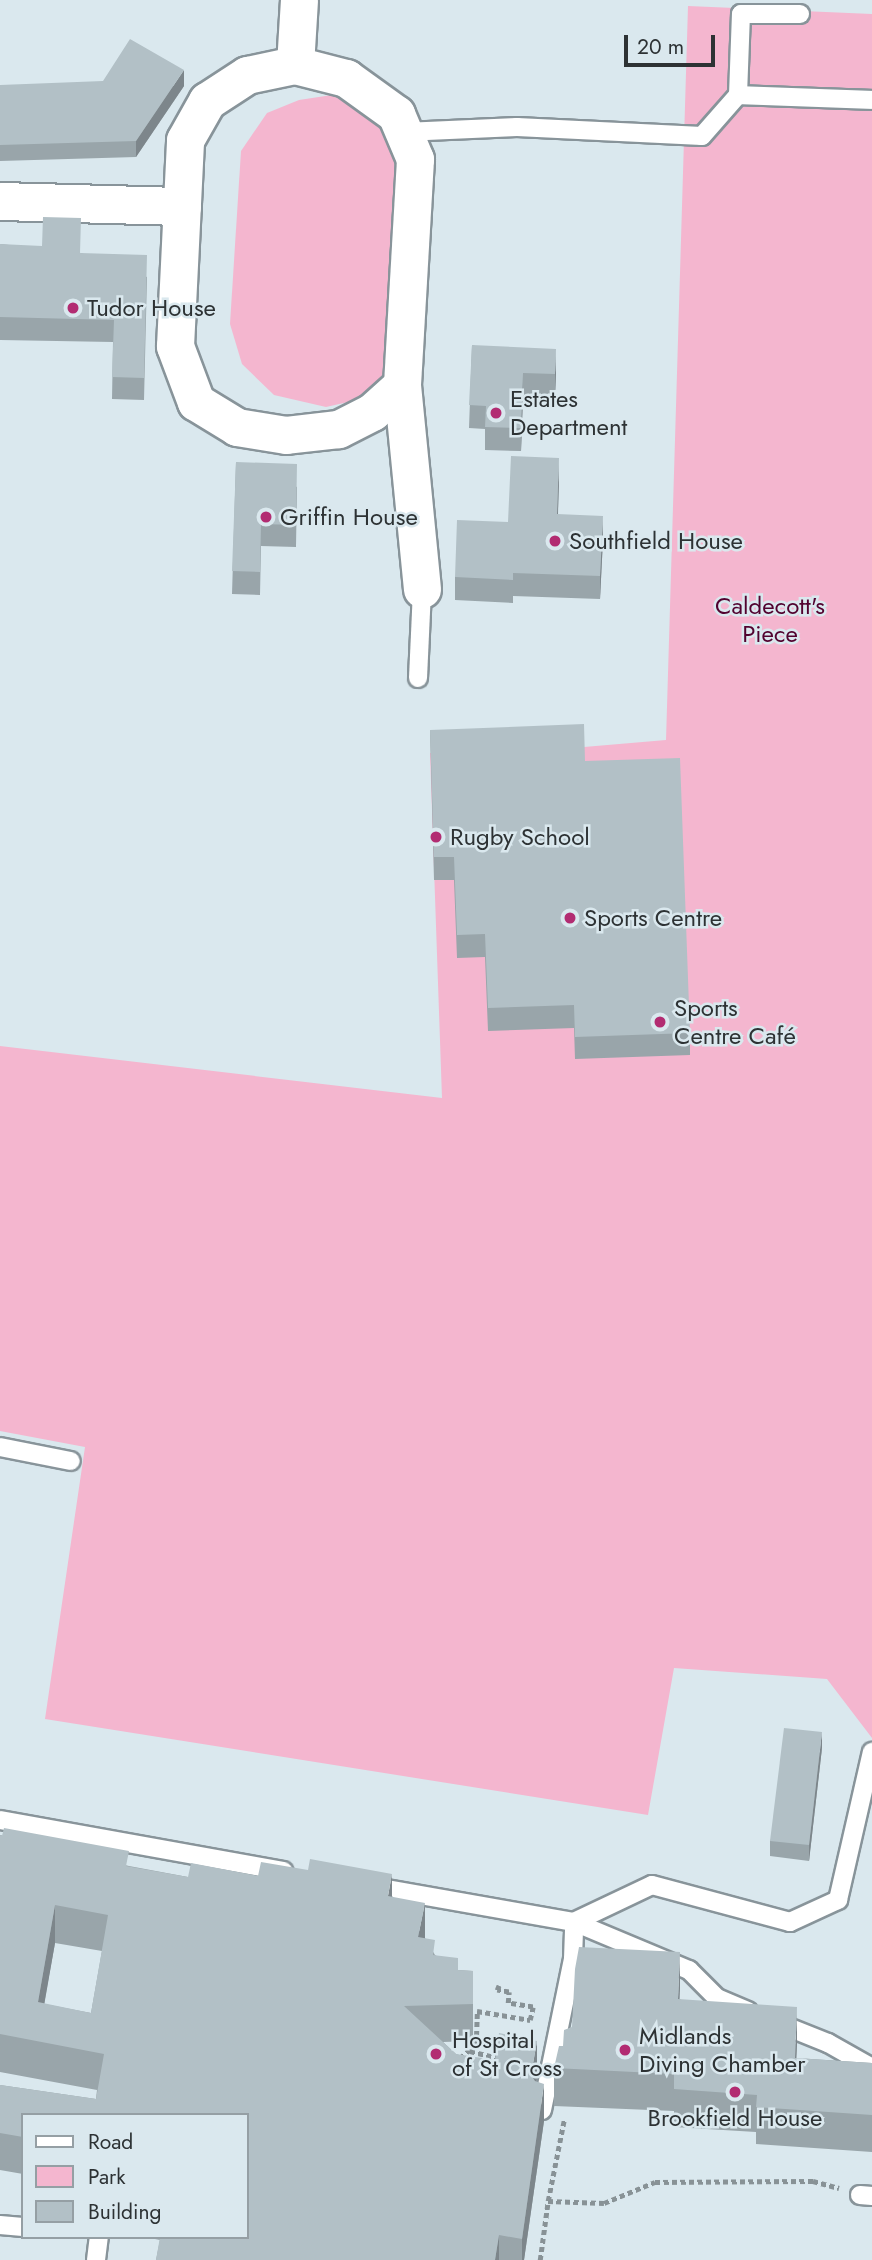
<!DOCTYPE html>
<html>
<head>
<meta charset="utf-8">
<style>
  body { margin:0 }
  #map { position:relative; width:872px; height:2260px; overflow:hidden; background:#dae8ee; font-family:Jost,sans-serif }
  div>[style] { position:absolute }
  .green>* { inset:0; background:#f4b6cf }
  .path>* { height:4.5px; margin-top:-2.25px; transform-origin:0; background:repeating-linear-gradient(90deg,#889296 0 5px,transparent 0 8.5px) }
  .roads { filter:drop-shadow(2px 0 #88949a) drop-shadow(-2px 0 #88949a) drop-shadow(0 2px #88949a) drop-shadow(0 -2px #88949a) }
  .lane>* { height:18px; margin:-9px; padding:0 9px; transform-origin:9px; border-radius:9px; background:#fff }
  .street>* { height:37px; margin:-18.5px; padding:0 18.5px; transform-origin:18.5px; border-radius:18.5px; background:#fff }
  .wall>* { inset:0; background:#99a5aa }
  .shaded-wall>* { inset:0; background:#7d868b }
  .building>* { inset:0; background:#b2c0c6 }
  .dots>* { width:19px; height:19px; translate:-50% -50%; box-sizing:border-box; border:4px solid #dae8ee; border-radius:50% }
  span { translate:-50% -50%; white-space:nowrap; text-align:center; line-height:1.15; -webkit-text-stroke:5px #dae8ee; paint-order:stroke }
  .poi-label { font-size:24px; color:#2d3234 }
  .left { translate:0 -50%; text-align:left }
  .park-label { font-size:24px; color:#52022f }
  .legend { position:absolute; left:21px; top:2113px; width:228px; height:126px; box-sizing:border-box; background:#dae8ee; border:2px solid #959fa4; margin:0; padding:9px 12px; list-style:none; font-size:21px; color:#2d3234 }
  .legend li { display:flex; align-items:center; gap:14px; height:35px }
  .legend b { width:35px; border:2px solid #959fa4 }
  .scale { position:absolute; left:624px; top:35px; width:91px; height:32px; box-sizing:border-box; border:4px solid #2d3234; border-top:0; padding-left:9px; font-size:21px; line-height:24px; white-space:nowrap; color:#2d3234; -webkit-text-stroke:5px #dae8ee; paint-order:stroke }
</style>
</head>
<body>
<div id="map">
  <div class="green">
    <i style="clip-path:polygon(688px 6px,872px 14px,872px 1738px,827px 1679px,674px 1668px,648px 1815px,45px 1719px,85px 1447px,0 1431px,0 1046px,442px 1098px,430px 753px,584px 747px,666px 740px)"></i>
    <i style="clip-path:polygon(345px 93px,412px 128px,416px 341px,366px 398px,326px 407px,274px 395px,242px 364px,230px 324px,241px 151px,267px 113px,299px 100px)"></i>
  </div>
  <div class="path">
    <i style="left:470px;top:2051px;width:30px;rotate:14deg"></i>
    <i style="left:460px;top:2058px;width:21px;rotate:-41deg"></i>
    <i style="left:476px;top:2044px;width:33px;rotate:-88deg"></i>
    <i style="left:477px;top:2011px;width:54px;rotate:9.6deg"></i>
    <i style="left:530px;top:2020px;width:13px;rotate:-77deg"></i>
    <i style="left:533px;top:2007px;width:25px;rotate:-171deg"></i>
    <i style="left:508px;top:2003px;width:11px;rotate:-85deg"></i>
    <i style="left:509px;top:1992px;width:12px;rotate:-171deg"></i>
    <i style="left:497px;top:1990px;width:5px;rotate:-68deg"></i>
    <i style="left:548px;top:2201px;width:83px;rotate:-78.8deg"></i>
    <i style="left:540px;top:2260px;width:60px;rotate:-82.3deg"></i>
    <i style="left:548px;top:2201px;width:56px;rotate:2deg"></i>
    <i style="left:604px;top:2203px;width:55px;rotate:-22.4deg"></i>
    <i style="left:655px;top:2182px;width:158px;rotate:-0.4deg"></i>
    <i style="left:813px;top:2181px;width:27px;rotate:15deg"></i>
  </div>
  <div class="roads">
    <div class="lane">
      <i style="left:738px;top:95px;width:134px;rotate:2.1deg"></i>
      <i style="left:404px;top:132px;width:113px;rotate:-2.5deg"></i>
      <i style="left:517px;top:127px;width:185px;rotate:2.8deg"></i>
      <i style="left:702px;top:136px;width:55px;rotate:-48.7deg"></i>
      <i style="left:738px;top:95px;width:81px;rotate:-87.9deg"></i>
      <i style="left:741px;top:14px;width:59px"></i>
      <i style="left:418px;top:678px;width:89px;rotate:-87.4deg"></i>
      <i style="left:0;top:1447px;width:72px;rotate:11.2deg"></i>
      <i style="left:0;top:1820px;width:288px;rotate:10.2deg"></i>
      <i style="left:369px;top:1886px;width:208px;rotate:10deg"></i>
      <i style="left:574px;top:1922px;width:125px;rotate:22.7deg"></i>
      <i style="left:689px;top:1970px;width:40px;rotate:45deg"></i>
      <i style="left:717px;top:1998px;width:34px;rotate:23deg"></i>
      <i style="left:574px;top:1922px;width:86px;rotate:-25.4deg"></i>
      <i style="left:652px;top:1885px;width:143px;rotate:15deg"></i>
      <i style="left:790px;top:1922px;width:53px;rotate:-24.6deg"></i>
      <i style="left:838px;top:1900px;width:152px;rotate:-77.1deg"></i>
      <i style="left:778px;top:2023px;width:54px;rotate:21.8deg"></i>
      <i style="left:828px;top:2043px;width:51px;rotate:29.6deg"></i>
      <i style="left:542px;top:2110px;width:154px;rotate:-78.4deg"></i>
      <i style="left:573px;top:1959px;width:37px;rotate:-88deg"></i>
      <i style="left:860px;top:2195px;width:12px;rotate:5deg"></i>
      <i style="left:0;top:2225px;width:23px;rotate:5deg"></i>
      <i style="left:96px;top:2260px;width:23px;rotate:-83deg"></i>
    </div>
    <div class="street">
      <i style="left:295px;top:65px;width:53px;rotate:14.3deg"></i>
      <i style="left:346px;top:78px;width:62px;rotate:35.8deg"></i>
      <i style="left:396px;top:114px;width:49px;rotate:67.1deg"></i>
      <i style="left:415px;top:159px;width:226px;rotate:93.3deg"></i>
      <i style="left:402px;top:385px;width:40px;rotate:138deg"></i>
      <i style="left:372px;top:412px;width:38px;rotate:153deg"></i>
      <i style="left:338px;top:429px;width:52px;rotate:173.4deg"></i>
      <i style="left:286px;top:435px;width:50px;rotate:-170.7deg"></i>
      <i style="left:237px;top:427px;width:48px;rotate:-148.6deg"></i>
      <i style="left:196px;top:402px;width:60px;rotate:-110.6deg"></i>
      <i style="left:175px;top:346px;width:206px;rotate:-87.2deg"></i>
      <i style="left:185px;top:140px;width:45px;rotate:-60.6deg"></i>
      <i style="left:207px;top:101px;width:48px;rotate:-33deg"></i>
      <i style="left:247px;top:75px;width:49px;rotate:-11.8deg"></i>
      <i style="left:295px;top:65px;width:65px;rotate:-86.5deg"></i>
      <i style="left:0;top:201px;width:182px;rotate:1.6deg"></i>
      <i style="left:402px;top:385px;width:205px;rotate:84.4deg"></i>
    </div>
  </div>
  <div class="wall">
    <i style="clip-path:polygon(0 85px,184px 86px,136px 157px,0 161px)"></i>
    <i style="clip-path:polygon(0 244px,81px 253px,147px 277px,144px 400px,112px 399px,113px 342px,0 340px)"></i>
    <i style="clip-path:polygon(472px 345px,556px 372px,555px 397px,523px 396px,521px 451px,485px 450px,485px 429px,469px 428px)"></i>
    <i style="clip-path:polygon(236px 462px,297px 487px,296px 547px,261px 546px,260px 595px,232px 594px)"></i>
    <i style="clip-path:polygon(559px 481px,558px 515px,603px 539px,600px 599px,513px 596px,513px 603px,455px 600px,455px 577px,508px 522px)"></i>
    <i style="clip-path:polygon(430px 730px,585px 761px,690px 1033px,690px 1055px,575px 1059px,574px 1028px,488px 1031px,485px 957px,457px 958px,454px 880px,434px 880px)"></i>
    <i style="clip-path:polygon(822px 1748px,809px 1861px,770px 1856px,770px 1841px)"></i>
    <i style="clip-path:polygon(evenodd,0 1835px,129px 1866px,188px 1877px,258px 1876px,392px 1896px,425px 1938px,435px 1955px,458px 1970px,473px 1971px,473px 2041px,443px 2042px,456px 2054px,537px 2078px,536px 2082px,544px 2121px,524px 2260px,156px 2260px,160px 2240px,145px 2237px,247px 2237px,247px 2115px,23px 2115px,23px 2174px,0 2170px,0 2085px,96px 2099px,97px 2090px,0 2072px,0 1835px,55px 1943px,102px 1951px,91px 2013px,44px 2004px,55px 1943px)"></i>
    <i style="clip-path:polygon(679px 1999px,797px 2044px,796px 2058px,872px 2063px,872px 2152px,756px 2144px,756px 2132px,674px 2127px,674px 2111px,554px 2106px,554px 2068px,563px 2046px)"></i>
  </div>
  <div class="shaded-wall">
    <i style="clip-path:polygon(184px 70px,184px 86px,136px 157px,136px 141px)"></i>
    <i style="clip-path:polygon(556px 349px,556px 372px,555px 397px,555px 374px)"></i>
    <i style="clip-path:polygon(523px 373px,523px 396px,521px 451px,521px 428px)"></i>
    <i style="clip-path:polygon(559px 458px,559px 481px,557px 537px,557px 514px)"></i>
    <i style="clip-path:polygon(603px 516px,603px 539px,600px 599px,600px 576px)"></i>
    <i style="clip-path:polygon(822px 1732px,822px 1748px,809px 1861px,809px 1845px)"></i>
    <i style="clip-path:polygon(392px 1874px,392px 1912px,388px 1896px)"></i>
    <i style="clip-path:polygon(425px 1903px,425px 1940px,418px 1937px)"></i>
    <i style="clip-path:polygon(55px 1905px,55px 1943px,38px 2040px,38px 2002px)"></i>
    <i style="clip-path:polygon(680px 1952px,680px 1989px,678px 2036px,678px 1999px)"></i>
    <i style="clip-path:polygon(797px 2007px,797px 2044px,795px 2095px,795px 2058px)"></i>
    <i style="clip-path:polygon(537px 2041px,537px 2078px,531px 2113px,531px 2075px)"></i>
    <i style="clip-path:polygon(544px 2084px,544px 2121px,524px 2260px,522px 2260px,522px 2239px)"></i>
    <i style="clip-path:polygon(499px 2235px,499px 2260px,495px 2260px)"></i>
  </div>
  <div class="building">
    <i style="clip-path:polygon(130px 39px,184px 70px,136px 141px,0 145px,0 85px,103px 81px)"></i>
    <i style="clip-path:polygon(43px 217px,81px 218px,80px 253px,147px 255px,144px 378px,112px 377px,114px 320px,0 317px,0 244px,42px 246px)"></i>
    <i style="clip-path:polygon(472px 345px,556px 349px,555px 374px,523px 373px,521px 428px,485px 427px,486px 406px,469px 405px)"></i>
    <i style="clip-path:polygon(511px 456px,559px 458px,557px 514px,603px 516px,600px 576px,513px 573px,513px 580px,455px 577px,457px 520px,508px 522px)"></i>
    <i style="clip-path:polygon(236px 462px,297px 464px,296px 525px,261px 524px,260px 572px,232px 571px)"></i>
    <i style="clip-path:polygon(584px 724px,585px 761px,680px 758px,690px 1033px,575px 1037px,574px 1005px,488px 1008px,485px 934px,457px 935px,454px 857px,434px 857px,430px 730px)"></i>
    <i style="clip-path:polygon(784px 1728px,822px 1732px,809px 1845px,770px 1841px)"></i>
    <i style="clip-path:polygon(evenodd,4px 1828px,129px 1851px,126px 1866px,188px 1877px,191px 1863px,258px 1876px,261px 1862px,308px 1870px,310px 1859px,392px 1874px,388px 1896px,425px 1903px,418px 1937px,435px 1940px,433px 1955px,458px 1958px,458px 1970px,473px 1971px,473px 2004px,404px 2006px,456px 2054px,495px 2060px,499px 2033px,537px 2041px,531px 2075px,535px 2081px,544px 2084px,522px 2239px,499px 2235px,495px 2260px,156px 2260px,160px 2237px,247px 2237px,247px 2115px,23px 2115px,23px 2137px,0 2133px,0 2085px,96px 2099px,104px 2054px,0 2034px,0 1835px,2px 1836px,4px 1828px,55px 1905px,108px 1915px,91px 2013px,38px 2002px,55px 1905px)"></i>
    <i style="clip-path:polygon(579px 1947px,680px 1952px,678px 1999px,797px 2007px,795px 2058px,872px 2063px,872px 2115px,756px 2107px,757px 2095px,674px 2089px,674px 2074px,554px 2068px,559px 2046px,563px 2046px,564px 2030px,572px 2027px,575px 1969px)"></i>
  </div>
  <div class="dots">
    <i style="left:73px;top:308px;background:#b22c72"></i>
    <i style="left:496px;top:413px;background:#b22c72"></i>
    <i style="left:266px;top:517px;background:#b22c72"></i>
    <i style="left:555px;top:541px;background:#b22c72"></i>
    <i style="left:436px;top:837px;background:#b22c72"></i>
    <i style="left:570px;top:918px;background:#b22c72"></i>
    <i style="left:660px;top:1022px;background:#b22c72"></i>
    <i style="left:625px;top:2050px;background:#b22c72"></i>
    <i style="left:436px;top:2054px;background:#b22c72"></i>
    <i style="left:735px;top:2092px;background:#b22c72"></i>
  </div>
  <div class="poi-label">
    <span class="left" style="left:87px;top:308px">Tudor House</span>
    <span class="left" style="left:510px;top:413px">Estates<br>Department</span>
    <span class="left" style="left:280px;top:517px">Griffin House</span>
    <span class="left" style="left:569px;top:541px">Southfield House</span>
    <span class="left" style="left:450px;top:837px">Rugby School</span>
    <span class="left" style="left:584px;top:918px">Sports Centre</span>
    <span class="left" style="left:674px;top:1022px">Sports<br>Centre Café</span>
    <span class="left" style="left:639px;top:2050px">Midlands<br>Diving Chamber</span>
    <span class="left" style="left:452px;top:2054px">Hospital<br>of St Cross</span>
    <span style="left:735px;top:2118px">Brookfield House</span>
  </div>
  <div class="park-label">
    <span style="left:770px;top:620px">Caldecott's<br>Piece</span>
  </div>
  <ul class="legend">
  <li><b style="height:9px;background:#fff"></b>Road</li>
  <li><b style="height:19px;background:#f4b6cf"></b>Park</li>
  <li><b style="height:19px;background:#b2c0c6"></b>Building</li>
  </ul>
  <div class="scale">20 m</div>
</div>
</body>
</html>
